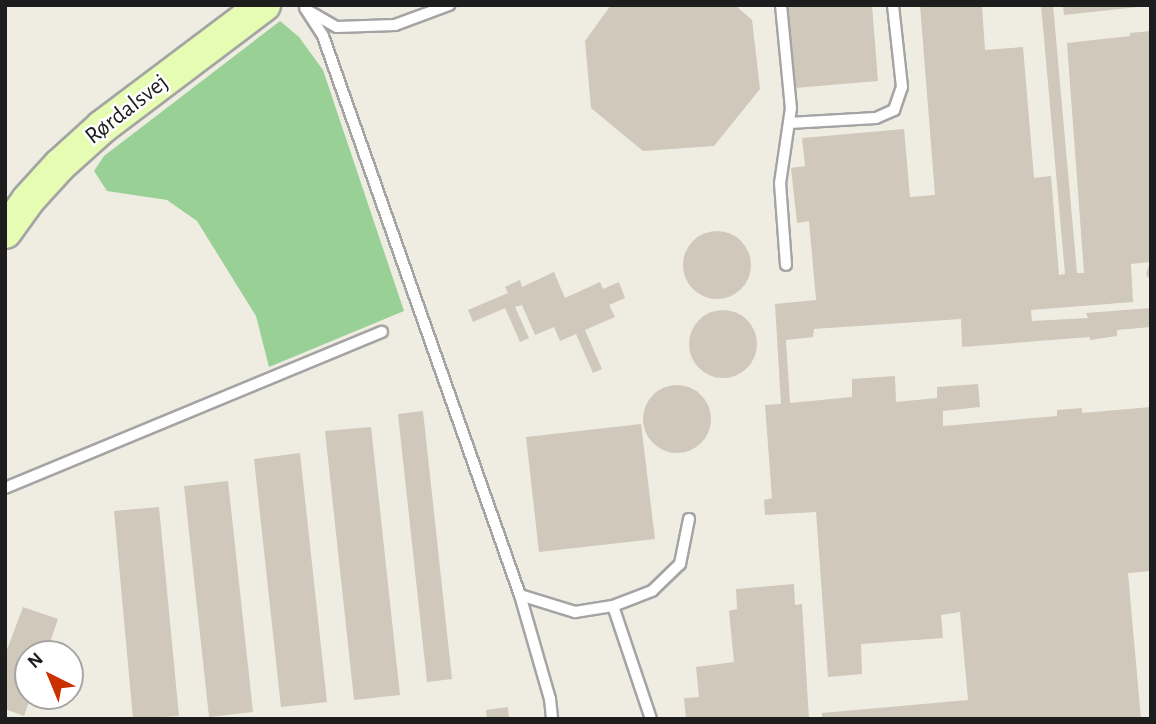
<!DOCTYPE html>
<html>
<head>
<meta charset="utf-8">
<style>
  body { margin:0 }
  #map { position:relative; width:1156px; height:724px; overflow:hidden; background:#efede2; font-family:"Alegreya Sans",sans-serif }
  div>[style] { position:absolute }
  .forest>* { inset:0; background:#99d095 }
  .building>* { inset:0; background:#cfc8bb }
  .round { border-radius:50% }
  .roads { filter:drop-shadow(2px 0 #a4a4a4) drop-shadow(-2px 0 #a4a4a4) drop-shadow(0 2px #a4a4a4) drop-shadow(0 -2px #a4a4a4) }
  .lane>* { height:10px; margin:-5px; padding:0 5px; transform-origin:5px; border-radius:5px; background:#fff }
  .secondary>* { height:32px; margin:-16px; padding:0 16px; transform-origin:16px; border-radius:16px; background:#e7fcb3 }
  span { translate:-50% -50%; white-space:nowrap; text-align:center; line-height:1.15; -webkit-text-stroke:5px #fff; paint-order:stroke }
  .street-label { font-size:24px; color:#1d1d1d }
  .frame { position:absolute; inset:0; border:7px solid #1d1d1d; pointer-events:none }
  .north { position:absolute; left:14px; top:640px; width:70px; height:70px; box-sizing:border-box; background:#fff; border:2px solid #a5a5a5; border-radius:50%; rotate:317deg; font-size:19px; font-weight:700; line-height:28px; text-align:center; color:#1d1d1d }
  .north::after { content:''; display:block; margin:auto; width:24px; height:32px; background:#ca3000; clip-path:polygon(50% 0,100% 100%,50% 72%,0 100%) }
</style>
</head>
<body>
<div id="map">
  <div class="forest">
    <i style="clip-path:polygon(280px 21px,299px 37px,323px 70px,404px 311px,269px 367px,256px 316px,197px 221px,167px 200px,107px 191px,94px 171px,104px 156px)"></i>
  </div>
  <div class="building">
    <i style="clip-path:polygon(611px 5px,735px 5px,752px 20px,760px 89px,714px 146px,643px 151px,591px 108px,585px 41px)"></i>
    <i style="clip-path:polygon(788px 5px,872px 5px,878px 81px,795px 88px)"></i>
    <i style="clip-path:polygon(920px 5px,982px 5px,985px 50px,1023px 47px,1034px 178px,1051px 176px,1059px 275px,1065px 274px,1041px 5px,1053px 5px,1077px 273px,1084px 273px,1067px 43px,1130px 36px,1130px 33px,1151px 31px,1151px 282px,1146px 274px,1150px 262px,1131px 264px,1133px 302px,1031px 310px,1032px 321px,1088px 318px,1086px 313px,1151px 308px,1151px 327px,1117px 330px,1117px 336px,1090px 340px,1090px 337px,962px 347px,961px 319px,814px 329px,813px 337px,786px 340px,790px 403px,852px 397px,852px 379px,895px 376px,896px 402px,937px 398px,937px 387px,978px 384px,980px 407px,943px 411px,943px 426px,1057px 416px,1057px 410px,1082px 408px,1082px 413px,1151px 407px,1151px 571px,1128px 573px,1141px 719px,822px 719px,822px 713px,968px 700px,960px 612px,941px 615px,943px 638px,861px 644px,862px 674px,828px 677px,816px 512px,765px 515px,764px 500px,772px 498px,765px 405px,781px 404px,775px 304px,816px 300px,809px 221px,797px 223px,791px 168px,805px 166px,802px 138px,904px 129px,910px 197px,935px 195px)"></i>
    <i style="clip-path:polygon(1063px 5px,1138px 5px,1138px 7px,1064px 15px)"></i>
    <i class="round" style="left:683px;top:231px;width:68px;height:68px"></i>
    <i style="clip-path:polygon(554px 272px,565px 298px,600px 282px,603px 289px,619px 282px,625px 298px,609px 305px,615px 317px,585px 330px,602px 369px,593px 373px,576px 334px,560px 341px,554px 327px,535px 335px,522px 305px,515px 307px,529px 338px,520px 342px,505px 308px,473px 322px,468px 310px,508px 293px,505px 287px,520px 280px,522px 287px)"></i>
    <i class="round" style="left:689px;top:310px;width:68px;height:68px"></i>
    <i class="round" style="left:643px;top:385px;width:68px;height:68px"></i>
    <i style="clip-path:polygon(423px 411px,452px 679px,427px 682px,398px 414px)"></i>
    <i style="clip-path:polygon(641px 424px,655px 539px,539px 552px,526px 437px)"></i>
    <i style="clip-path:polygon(371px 427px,400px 695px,354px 700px,325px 431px)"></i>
    <i style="clip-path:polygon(300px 453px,327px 702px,281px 707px,254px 459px)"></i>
    <i style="clip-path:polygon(228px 481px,253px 712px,209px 717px,184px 486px)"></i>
    <i style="clip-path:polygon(159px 507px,179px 716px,133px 719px,114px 511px)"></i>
    <i style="clip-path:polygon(794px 584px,795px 605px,802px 604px,809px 719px,686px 719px,684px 698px,699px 697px,696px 667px,734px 662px,729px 611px,737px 609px,736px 589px)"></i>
    <i style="clip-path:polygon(23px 607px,58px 619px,46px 654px,28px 654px,28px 696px,31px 696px,24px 716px,5px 709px,5px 655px)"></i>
    <i style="clip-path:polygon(508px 707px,509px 719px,487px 719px,486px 710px)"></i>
  </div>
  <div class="roads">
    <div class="lane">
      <i style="left:781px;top:5px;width:103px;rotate:84.5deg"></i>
      <i style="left:791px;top:108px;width:76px;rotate:98.3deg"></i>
      <i style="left:780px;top:183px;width:82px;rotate:85.8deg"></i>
      <i style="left:305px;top:8px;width:33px;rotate:57deg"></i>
      <i style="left:323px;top:36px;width:593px;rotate:70.59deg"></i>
      <i style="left:520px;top:595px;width:108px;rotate:73.9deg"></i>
      <i style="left:550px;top:699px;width:20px;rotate:84deg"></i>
      <i style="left:307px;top:10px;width:34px;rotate:30deg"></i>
      <i style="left:337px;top:27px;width:58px;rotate:-2deg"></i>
      <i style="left:395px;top:25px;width:58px;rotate:-20.3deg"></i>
      <i style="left:789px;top:123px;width:87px;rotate:-3.3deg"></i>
      <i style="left:876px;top:118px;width:20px;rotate:-24deg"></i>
      <i style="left:894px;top:110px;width:24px;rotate:-71deg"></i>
      <i style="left:902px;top:87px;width:82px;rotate:-96.3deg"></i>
      <i style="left:5px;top:488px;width:408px;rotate:-22.5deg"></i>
      <i style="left:520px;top:595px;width:58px;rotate:17.2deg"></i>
      <i style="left:575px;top:612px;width:38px;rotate:-9deg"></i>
      <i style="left:613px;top:606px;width:42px;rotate:-21deg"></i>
      <i style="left:652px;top:591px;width:39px;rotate:-44deg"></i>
      <i style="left:680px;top:564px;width:46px;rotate:-78.7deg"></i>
      <i style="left:613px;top:606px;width:119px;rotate:71.4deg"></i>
    </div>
    <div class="secondary">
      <i style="left:5px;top:232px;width:39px;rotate:-54deg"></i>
      <i style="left:28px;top:200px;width:47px;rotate:-47.6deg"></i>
      <i style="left:60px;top:165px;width:57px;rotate:-42.1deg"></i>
      <i style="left:102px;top:127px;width:203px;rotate:-37deg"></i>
    </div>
  </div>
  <div class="street-label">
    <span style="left:127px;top:110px;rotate:-38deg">Rørdalsvej</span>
  </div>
  <div class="frame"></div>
  <div class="north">N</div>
</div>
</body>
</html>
